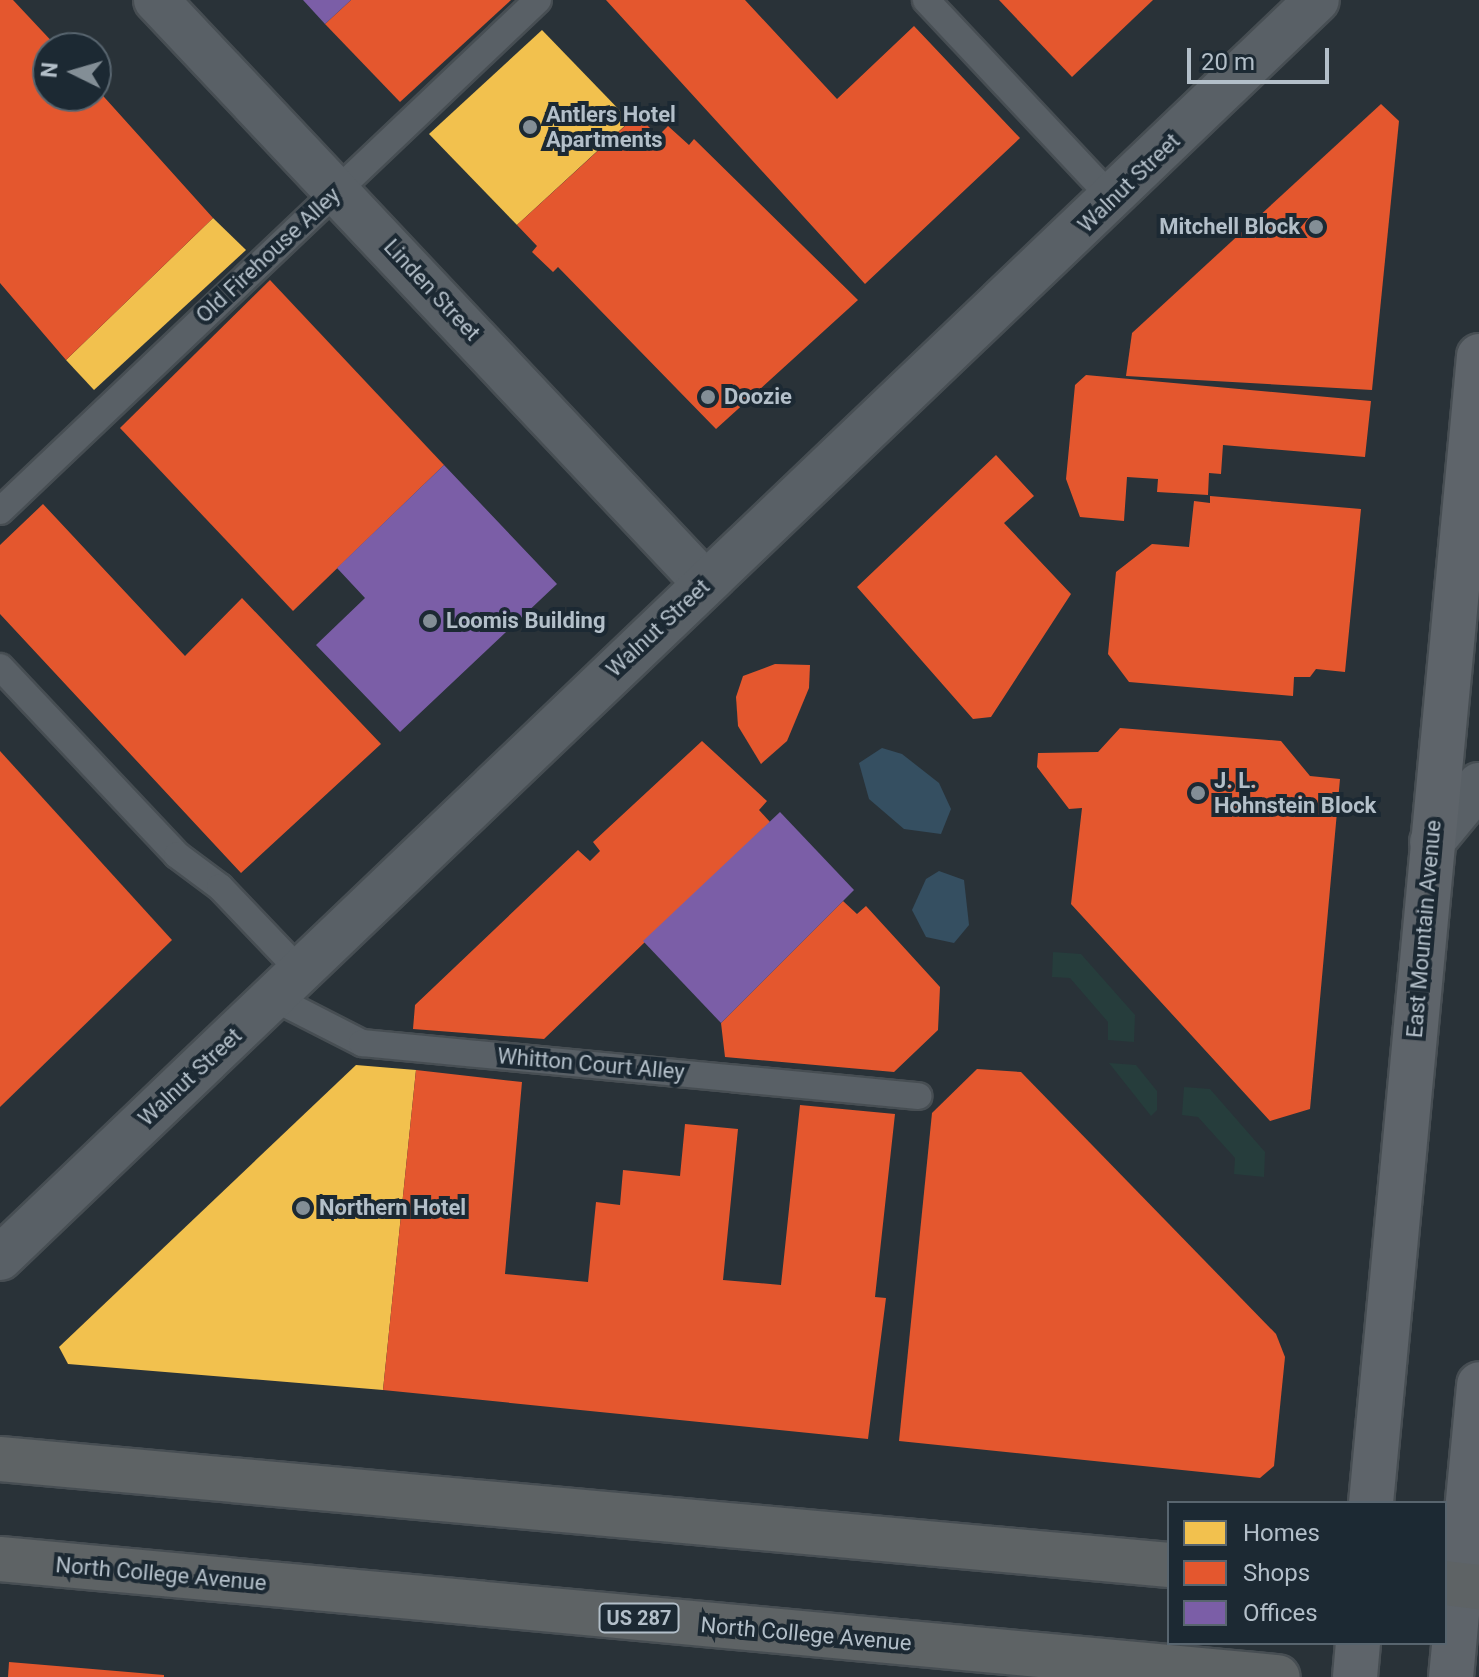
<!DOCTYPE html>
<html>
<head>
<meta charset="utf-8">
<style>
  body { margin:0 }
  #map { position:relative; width:1479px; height:1677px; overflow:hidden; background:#293238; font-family:Roboto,sans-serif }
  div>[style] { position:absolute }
  .green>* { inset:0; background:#263d3c }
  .water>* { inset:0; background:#354f61 }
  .homes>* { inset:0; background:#f2c14e }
  .shops>* { inset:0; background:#e4572e }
  .offices>* { inset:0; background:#7b5ea7 }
  .roads { filter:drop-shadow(2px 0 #474e53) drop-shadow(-2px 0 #474e53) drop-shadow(0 2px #474e53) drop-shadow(0 -2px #474e53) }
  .lane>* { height:26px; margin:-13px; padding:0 13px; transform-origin:13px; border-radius:13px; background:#596066 }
  .street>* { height:44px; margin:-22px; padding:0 22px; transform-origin:22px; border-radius:22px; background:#596066 }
  .secondary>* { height:44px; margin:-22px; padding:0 22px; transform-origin:22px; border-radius:22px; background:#5e646a }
  .highway>* { height:44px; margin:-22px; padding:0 22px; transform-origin:22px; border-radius:22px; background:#5e6365 }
  .dots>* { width:22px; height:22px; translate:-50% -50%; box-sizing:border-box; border:4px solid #1c2933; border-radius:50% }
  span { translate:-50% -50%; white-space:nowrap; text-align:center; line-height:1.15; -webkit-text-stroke:8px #1c2933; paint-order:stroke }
  .shield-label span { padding:2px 6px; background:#1c2933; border:2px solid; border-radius:6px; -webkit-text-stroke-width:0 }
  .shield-label { font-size:20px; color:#b3bfc9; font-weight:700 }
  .poi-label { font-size:22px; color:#b3bfc9; font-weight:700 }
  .left { translate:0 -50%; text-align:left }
  .right { translate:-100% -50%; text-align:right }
  .street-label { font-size:22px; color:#b3bfc9 }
  .legend { position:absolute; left:1167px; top:1501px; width:280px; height:144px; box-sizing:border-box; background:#1c2933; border:2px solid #58656f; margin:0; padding:10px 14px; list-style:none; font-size:24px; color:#b3bfc9 }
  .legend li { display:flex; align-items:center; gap:16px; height:40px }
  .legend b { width:40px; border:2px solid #58656f }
  .north { position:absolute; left:32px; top:32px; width:80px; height:80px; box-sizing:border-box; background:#1c2933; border:2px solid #58656f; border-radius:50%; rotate:275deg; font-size:22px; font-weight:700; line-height:32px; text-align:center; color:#b3bfc9 }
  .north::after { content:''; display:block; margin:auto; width:28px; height:36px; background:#838e96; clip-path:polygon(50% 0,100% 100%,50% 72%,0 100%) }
  .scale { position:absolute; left:1187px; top:48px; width:142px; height:36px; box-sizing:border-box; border:4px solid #b3bfc9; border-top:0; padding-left:10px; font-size:24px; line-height:28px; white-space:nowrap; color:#b3bfc9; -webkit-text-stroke:6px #1c2933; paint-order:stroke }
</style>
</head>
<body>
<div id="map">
  <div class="green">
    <i style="clip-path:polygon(1053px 952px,1081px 954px,1135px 1015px,1134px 1042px,1108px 1040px,1108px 1022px,1070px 978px,1052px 977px)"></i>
    <i style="clip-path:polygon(1109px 1063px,1136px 1065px,1157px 1091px,1157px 1110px,1151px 1116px)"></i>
    <i style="clip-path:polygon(1184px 1087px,1210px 1089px,1265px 1152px,1264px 1177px,1234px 1174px,1235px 1158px,1198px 1117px,1182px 1115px)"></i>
  </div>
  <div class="water">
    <i style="clip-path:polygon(882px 748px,902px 754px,939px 783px,951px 809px,941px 834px,904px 829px,869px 799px,859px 763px)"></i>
    <i style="clip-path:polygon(939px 871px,964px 880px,969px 925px,954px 943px,926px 937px,912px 910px,926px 879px)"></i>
  </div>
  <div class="homes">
    <i style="clip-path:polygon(542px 30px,630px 121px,517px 225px,429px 134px)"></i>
    <i style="clip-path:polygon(213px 218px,246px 250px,94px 390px,66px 360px)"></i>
    <i style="clip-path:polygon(356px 1065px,416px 1070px,383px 1390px,68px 1364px,59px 1347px)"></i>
  </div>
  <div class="shops">
    <i style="clip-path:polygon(0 0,13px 0,58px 48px,48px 48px,48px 96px,96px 96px,96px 88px,213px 218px,66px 360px,0 283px)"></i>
    <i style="clip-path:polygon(351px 0,511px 0,400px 102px,325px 24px)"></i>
    <i style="clip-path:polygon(606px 0,745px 0,837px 99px,914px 26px,1020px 138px,865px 284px)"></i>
    <i style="clip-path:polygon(999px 0,1153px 0,1072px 77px)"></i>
    <i style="clip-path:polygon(1381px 104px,1399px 121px,1372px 390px,1126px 376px,1132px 333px)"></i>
    <i style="clip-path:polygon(637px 115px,658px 136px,668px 126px,689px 145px,694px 139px,858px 300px,716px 429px,558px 267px,553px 272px,532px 252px,537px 246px,517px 225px)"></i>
    <i style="clip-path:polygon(270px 280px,444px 465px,293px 611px,120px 428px)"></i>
    <i style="clip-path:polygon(1086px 375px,1371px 401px,1365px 457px,1223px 445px,1221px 474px,1209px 473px,1208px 495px,1157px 492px,1158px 479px,1127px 477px,1124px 521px,1080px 517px,1066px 479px,1075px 385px)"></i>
    <i style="clip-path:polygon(996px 455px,1034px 496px,1004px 523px,1071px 594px,991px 717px,973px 719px,857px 587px)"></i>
    <i style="clip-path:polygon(1210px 496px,1361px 509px,1345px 672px,1316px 669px,1310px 677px,1294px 677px,1293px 696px,1129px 682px,1108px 654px,1116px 572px,1152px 544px,1189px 547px,1194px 501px,1210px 503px)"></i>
    <i style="clip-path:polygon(43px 504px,185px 656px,242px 598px,381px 744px,241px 873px,0 614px,0 545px)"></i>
    <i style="clip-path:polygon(775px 664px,810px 665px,809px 688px,787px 741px,761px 764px,738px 726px,736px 697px,743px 676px)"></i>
    <i style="clip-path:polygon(1120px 728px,1281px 741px,1310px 776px,1340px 779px,1310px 1109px,1270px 1121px,1071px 904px,1082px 808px,1069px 809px,1037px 767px,1038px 753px,1098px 752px)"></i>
    <i style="clip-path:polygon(702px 741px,767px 801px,759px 810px,770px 822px,544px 1039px,413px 1029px,415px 1005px,578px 850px,590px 861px,600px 851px,593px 842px)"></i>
    <i style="clip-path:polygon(0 751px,172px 940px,0 1107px)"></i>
    <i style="clip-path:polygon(843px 901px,857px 914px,866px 906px,940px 987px,938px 1030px,894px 1072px,725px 1057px,721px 1023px)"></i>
    <i style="clip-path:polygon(977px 1069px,1021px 1072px,1276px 1334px,1285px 1357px,1274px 1466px,1260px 1478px,899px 1441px,932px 1113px)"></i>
    <i style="clip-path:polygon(416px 1070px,522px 1082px,505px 1274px,588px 1282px,596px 1202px,620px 1205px,623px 1170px,680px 1176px,685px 1124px,738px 1129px,723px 1280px,781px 1285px,800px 1105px,895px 1114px,875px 1297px,886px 1298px,868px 1439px,383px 1390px)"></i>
    <i style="clip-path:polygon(9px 1662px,164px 1675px,164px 1677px,8px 1677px)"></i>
  </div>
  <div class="offices">
    <i style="clip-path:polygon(303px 0,351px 0,325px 24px)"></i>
    <i style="clip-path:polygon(444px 465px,557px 584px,400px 732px,316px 645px,365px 598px,337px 568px)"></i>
    <i style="clip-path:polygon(780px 812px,854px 890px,721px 1023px,643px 941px)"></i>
  </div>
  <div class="roads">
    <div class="lane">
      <i style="left:926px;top:0;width:273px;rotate:46.8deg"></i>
      <i style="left:0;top:511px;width:742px;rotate:-43.53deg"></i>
      <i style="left:0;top:667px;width:258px;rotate:46.7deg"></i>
      <i style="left:177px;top:855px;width:54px;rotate:36.7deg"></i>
      <i style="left:220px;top:887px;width:116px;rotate:46.4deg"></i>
      <i style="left:274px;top:998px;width:99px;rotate:27.1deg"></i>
      <i style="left:362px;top:1043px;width:559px;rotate:5.45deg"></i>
    </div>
    <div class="street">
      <i style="left:156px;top:0;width:801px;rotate:46.72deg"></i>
      <i style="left:1432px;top:842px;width:74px;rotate:-50.5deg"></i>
      <i style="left:0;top:1258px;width:1821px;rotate:-43.69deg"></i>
    </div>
    <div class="secondary">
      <i style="left:1371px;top:1503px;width:1152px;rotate:-84.62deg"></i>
      <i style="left:1355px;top:1677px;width:34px;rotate:-85deg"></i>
      <i style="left:1451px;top:1677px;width:294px;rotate:-84.5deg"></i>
    </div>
    <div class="highway">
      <i style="left:0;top:1459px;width:1174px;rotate:5.18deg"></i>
      <i style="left:0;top:1559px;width:1283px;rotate:5.28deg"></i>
      <i style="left:1445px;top:1583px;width:34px;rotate:7deg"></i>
    </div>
  </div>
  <div class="dots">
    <i style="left:530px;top:127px;background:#838e96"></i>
    <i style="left:1316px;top:227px;background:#838e96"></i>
    <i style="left:708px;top:397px;background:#838e96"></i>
    <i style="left:430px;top:621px;background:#838e96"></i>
    <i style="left:1198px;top:793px;background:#838e96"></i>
    <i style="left:303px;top:1208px;background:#838e96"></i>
  </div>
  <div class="shield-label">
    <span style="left:639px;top:1618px">US 287</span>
  </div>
  <div class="poi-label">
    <span class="left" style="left:546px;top:127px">Antlers Hotel<br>Apartments</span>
    <span class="right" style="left:1300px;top:227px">Mitchell Block</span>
    <span class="left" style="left:724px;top:397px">Doozie</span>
    <span class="left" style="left:446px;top:621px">Loomis Building</span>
    <span class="left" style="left:1214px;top:793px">J. L.<br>Hohnstein Block</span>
    <span class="left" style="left:319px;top:1208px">Northern Hotel</span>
  </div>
  <div class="street-label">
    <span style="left:1129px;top:183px;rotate:-44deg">Walnut Street</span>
    <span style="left:268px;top:255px;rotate:-43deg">Old Firehouse Alley</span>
    <span style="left:432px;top:290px;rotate:47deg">Linden Street</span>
    <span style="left:658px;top:628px;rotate:-43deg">Walnut Street</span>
    <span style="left:1424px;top:929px;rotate:-85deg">East Mountain Avenue</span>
    <span style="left:591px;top:1064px;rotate:5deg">Whitton Court Alley</span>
    <span style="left:190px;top:1077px;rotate:-43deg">Walnut Street</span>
    <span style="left:161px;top:1574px;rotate:5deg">North College Avenue</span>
    <span style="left:806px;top:1634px;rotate:5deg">North College Avenue</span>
  </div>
  <ul class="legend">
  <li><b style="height:22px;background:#f2c14e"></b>Homes</li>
  <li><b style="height:22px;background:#e4572e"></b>Shops</li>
  <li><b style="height:22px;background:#7b5ea7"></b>Offices</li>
  </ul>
  <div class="north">N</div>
  <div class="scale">20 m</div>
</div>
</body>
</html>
